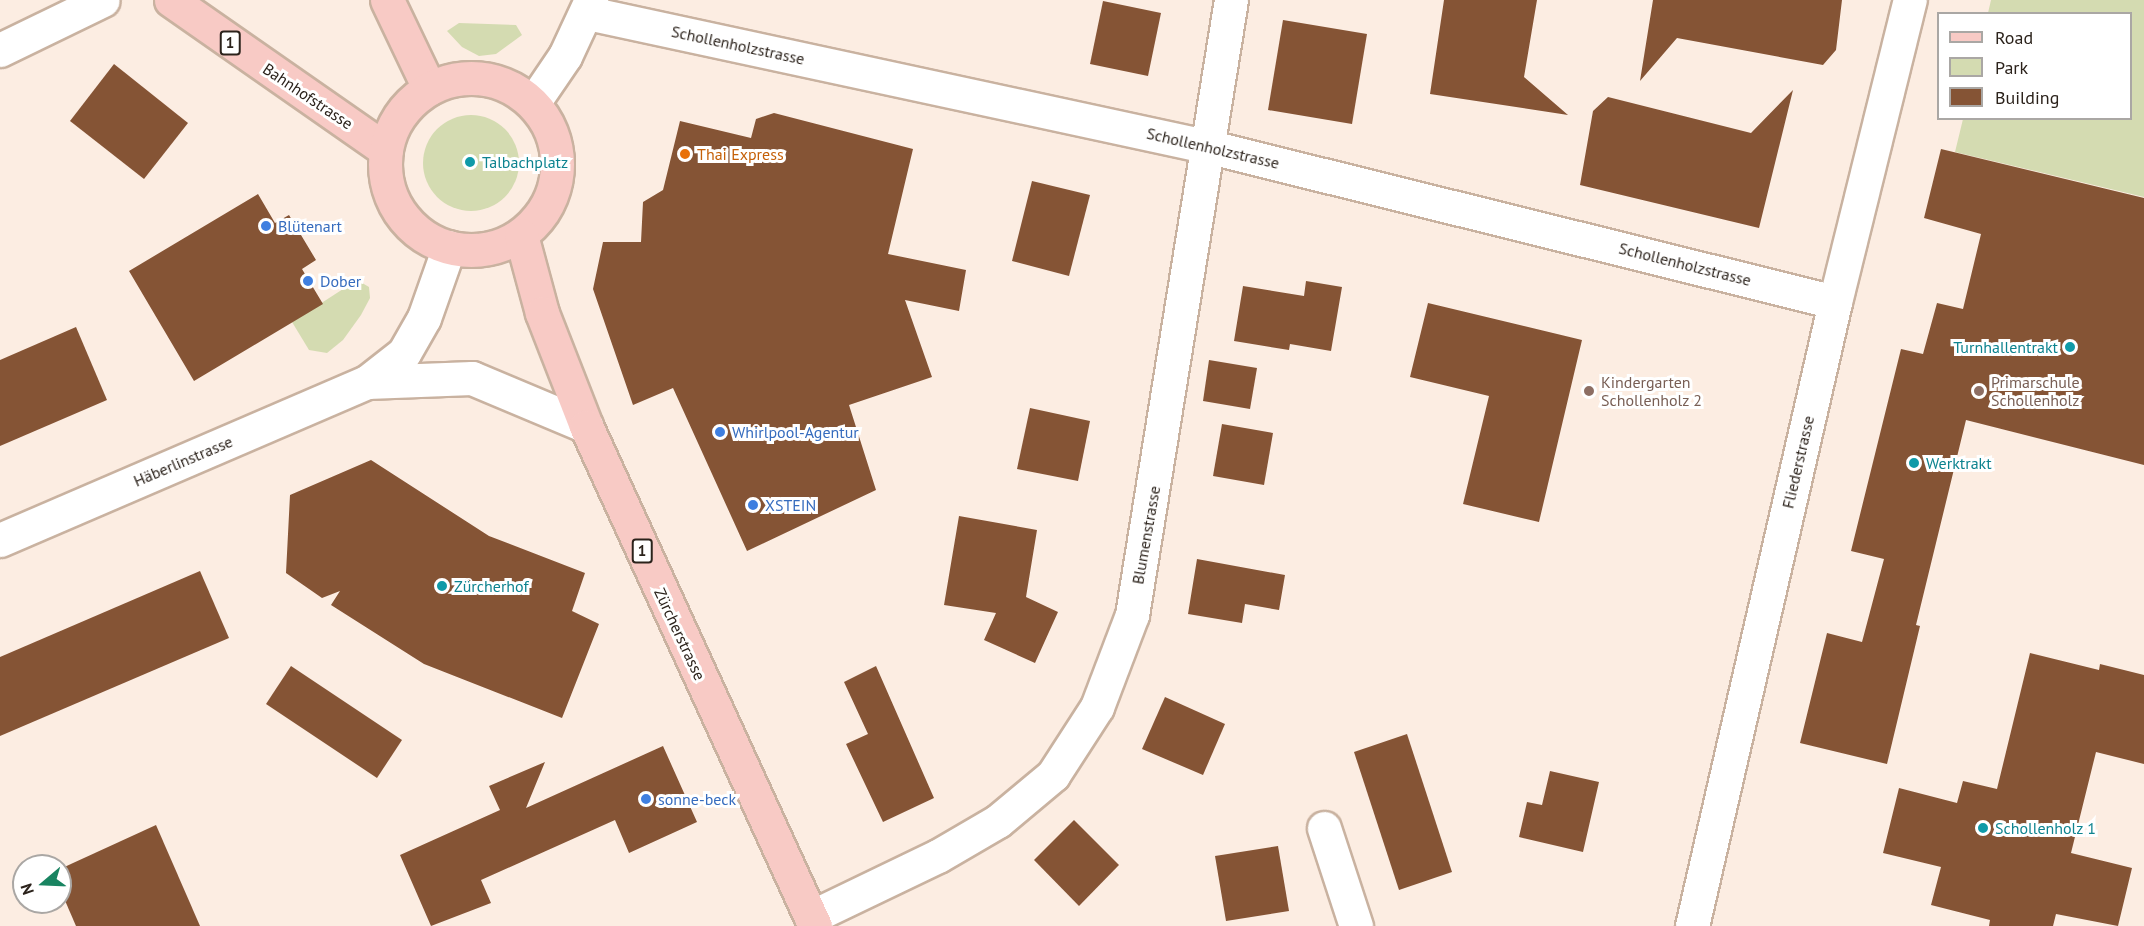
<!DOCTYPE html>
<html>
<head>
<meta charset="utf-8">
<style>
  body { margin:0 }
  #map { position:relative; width:2144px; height:926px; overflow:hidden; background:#fcede2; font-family:"PT Sans",sans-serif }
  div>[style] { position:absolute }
  .green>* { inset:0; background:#d4dbb1 }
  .round { border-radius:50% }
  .building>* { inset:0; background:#855435 }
  .roads { filter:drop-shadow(2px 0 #c9b2a0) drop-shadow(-2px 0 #c9b2a0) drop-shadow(0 2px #c9b2a0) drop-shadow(0 -2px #c9b2a0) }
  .minor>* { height:33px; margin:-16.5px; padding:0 16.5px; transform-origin:16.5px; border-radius:16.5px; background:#fff }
  .major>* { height:33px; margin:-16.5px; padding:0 16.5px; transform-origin:16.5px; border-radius:16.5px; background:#f8cac5 }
  .major>.ring { margin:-16.5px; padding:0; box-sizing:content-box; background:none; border:33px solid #f8cac5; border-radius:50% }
  .dots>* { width:16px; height:16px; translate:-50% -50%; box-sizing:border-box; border:3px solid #fff; border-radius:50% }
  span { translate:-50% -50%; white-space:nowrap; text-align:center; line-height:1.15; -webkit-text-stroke:6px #fff; paint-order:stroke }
  .shield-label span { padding:2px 4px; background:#fff; border:2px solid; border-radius:4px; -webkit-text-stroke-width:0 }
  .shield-label { font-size:15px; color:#2b221b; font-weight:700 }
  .street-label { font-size:16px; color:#2b221b }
  .food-label { font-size:16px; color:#c56008 }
  .left { translate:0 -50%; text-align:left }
  .culture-label { font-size:16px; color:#0d838f }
  .right { translate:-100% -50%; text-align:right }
  .shop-label { font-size:16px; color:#366cbe }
  .education-label { font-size:16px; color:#785e54 }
  .legend { position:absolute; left:1937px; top:12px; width:195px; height:108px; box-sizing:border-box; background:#fff; border:2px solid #aaa7a4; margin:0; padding:8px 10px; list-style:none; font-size:18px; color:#2b221b }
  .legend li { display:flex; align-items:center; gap:12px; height:30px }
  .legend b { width:30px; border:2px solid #aaa7a4 }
  .north { position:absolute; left:12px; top:854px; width:60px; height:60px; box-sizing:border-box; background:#fff; border:2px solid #aaa7a4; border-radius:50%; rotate:251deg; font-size:16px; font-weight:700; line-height:24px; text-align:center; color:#2b221b }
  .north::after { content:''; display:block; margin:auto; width:21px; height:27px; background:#198461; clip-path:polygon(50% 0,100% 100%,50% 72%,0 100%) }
</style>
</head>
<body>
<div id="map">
  <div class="green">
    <i style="clip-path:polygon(1991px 0,2144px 0,2144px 197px,1955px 152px,1963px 119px,2130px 118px,2130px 14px,1988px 13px)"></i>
    <i style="clip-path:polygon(459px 23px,516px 25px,522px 35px,496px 54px,479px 56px,462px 47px,447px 31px)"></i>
    <i class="round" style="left:423px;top:115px;width:96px;height:96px"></i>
    <i style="clip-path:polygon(357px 280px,369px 287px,370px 298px,361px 315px,343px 340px,327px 353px,309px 350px,292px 322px)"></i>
  </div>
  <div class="building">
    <i style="clip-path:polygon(1444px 0,1537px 0,1524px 77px,1568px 115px,1430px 94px)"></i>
    <i style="clip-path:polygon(1653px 0,1842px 0,1836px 50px,1823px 65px,1677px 38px,1640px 81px)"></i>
    <i style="clip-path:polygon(1103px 1px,1161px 13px,1148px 76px,1090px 64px)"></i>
    <i style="clip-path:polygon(1283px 20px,1367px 34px,1352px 124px,1268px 110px)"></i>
    <i style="clip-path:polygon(114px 64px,188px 123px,144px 179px,70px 121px)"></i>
    <i style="clip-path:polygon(1793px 90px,1759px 228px,1580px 185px,1593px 111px,1608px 97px,1751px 133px)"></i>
    <i style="clip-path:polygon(774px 113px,913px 149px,888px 254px,966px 270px,959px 311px,905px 300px,932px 377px,849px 405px,876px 490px,747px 551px,673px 388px,633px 405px,593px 289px,603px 242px,641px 242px,643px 202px,663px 190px,680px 121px,751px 138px,756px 119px)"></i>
    <i style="clip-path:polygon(1941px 149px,2144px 198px,2144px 465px,1966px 420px,1916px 625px,1920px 626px,1887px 764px,1800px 743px,1827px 633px,1862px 642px,1884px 559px,1851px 551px,1901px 349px,1923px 354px,1937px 303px,1963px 309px,1981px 234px,1924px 218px)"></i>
    <i style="clip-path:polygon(1032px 181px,1090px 195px,1069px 276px,1012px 261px)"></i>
    <i style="clip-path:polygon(258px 194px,275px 223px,289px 215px,316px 260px,302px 269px,323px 304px,194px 381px,129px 271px)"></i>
    <i style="clip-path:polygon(1306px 281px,1342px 287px,1331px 351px,1290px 344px,1289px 350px,1234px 341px,1243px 286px,1304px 296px)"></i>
    <i style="clip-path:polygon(1428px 303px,1582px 340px,1539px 522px,1463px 504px,1489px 396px,1410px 377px)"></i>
    <i style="clip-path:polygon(76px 327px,107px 400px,0 446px,0 360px)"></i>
    <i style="clip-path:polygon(1209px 360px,1257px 368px,1250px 409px,1203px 401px)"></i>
    <i style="clip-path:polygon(1030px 408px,1090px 421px,1078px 481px,1017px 469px)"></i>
    <i style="clip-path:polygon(1222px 424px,1273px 433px,1264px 485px,1213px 476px)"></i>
    <i style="clip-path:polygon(371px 460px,489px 536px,585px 573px,572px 611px,599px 624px,562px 718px,424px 664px,331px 605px,340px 591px,322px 598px,286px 573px,290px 495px)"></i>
    <i style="clip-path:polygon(959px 516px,1037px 530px,1026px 597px,1058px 612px,1035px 663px,984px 640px,996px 613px,944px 605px)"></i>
    <i style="clip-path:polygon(1197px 559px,1285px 575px,1279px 610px,1245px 604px,1242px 623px,1188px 614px)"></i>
    <i style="clip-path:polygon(200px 571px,229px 638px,0 736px,0 657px)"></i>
    <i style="clip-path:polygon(2030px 653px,2099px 670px,2100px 664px,2144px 675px,2144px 764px,2096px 752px,2071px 853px,2132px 868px,2118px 926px,2056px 914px,2053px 926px,1989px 926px,1990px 920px,1931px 905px,1941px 867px,1883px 853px,1899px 788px,1957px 803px,1963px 781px,1997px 789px)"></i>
    <i style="clip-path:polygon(291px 666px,402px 740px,377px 778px,266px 704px)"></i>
    <i style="clip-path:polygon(876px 666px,934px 798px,883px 822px,846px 744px,868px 734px,844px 682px)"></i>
    <i style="clip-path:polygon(1165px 697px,1225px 724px,1203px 775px,1142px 749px)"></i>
    <i style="clip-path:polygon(1407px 734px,1452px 872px,1399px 890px,1354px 752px)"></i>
    <i style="clip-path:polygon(663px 746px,697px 822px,629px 853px,615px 820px,481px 880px,491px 903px,431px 926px,400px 855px,500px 810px,489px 786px,545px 762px,526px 808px)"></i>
    <i style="clip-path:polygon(1550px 771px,1599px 782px,1583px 852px,1519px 837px,1527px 802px,1542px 805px)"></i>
    <i style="clip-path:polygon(1074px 820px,1119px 865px,1079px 906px,1034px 860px)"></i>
    <i style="clip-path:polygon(156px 825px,200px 926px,76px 926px,60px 889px,60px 869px)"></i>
    <i style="clip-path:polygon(1278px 846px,1289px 911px,1226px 921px,1215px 856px)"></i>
  </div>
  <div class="roads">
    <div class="minor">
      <i style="left:588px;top:13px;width:632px;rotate:12.15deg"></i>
      <i style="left:1206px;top:146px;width:648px;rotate:13.93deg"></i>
      <i style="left:0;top:50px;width:114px;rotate:-25.9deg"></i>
      <i style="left:533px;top:103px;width:57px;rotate:-55.8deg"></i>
      <i style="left:565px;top:56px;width:62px;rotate:-65.1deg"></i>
      <i style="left:367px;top:382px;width:105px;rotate:-2.2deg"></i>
      <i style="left:472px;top:378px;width:124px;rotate:22.8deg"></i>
      <i style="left:0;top:540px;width:400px;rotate:-23.3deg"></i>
      <i style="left:367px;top:382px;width:47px;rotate:-38.1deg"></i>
      <i style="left:404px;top:353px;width:40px;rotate:-60.3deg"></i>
      <i style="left:424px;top:318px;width:75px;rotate:-70.6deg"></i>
      <i style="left:1324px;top:828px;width:103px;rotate:71.9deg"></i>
      <i style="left:811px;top:917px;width:141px;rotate:-25.7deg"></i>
      <i style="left:938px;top:856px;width:69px;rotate:-30.3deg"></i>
      <i style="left:998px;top:821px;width:72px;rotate:-39.9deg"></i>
      <i style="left:1053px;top:775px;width:81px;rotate:-57.1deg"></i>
      <i style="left:1097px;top:707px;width:98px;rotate:-69.2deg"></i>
      <i style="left:1132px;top:615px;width:623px;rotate:-80.86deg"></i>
      <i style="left:1692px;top:926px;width:640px;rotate:-77.09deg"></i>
      <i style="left:1835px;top:302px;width:311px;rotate:-76.1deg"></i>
    </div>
    <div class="major">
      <i style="left:171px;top:0;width:262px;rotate:34.9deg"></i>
      <i style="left:387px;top:0;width:98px;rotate:64.5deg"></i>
      <i class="ring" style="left:385px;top:78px;width:139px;height:139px"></i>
      <i style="left:521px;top:235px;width:81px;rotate:74.9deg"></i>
      <i style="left:542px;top:313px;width:121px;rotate:68.7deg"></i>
      <i style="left:586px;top:426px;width:550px;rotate:65.39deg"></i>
    </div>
  </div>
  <div class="dots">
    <i style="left:685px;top:154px;background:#e8710a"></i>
    <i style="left:470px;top:162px;background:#0f9aa8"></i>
    <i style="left:266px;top:226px;background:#3f7fe0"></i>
    <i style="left:308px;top:281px;background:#3f7fe0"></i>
    <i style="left:2070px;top:347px;background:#0f9aa8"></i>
    <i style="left:1589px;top:391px;background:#8d6e63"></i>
    <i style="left:1979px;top:391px;background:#8d6e63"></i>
    <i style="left:720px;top:432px;background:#3f7fe0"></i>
    <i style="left:1914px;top:463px;background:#0f9aa8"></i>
    <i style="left:753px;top:505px;background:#3f7fe0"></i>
    <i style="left:442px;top:586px;background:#0f9aa8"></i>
    <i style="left:646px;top:799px;background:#3f7fe0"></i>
    <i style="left:1983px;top:828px;background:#0f9aa8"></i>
  </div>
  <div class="shield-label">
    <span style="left:230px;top:43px">1</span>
    <span style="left:642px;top:551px">1</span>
  </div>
  <div class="street-label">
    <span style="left:738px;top:45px;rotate:12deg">Schollenholzstrasse</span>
    <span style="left:308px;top:96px;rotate:34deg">Bahnhofstrasse</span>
    <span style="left:1213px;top:148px;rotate:13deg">Schollenholzstrasse</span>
    <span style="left:1685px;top:264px;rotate:14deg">Schollenholzstrasse</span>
    <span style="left:183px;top:461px;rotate:-23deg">Häberlinstrasse</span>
    <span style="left:1798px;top:462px;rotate:-77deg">Fliederstrasse</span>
    <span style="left:1146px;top:535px;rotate:-80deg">Blumenstrasse</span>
    <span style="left:680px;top:634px;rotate:65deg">Zürcherstrasse</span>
  </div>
  <div class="food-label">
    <span class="left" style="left:697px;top:154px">Thai Express</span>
  </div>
  <div class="culture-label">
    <span class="left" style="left:482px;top:162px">Talbachplatz</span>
    <span class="right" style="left:2058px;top:347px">Turnhallentrakt</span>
    <span class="left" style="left:1926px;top:463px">Werktrakt</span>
    <span class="left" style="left:454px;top:586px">Zürcherhof</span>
    <span class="left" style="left:1995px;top:828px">Schollenholz 1</span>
  </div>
  <div class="shop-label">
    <span class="left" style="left:278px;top:226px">Blütenart</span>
    <span class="left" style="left:320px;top:281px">Dober</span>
    <span class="left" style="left:732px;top:432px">Whirlpool-Agentur</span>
    <span class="left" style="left:765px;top:505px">XSTEIN</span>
    <span class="left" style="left:658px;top:799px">sonne-beck</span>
  </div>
  <div class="education-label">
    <span class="left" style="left:1601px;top:391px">Kindergarten<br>Schollenholz 2</span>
    <span class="left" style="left:1991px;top:391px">Primarschule<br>Schollenholz</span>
  </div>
  <ul class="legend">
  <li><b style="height:8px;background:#f8cac5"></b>Road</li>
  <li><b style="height:16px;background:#d4dbb1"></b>Park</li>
  <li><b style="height:16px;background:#855435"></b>Building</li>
  </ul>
  <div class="north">N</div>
</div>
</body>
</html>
